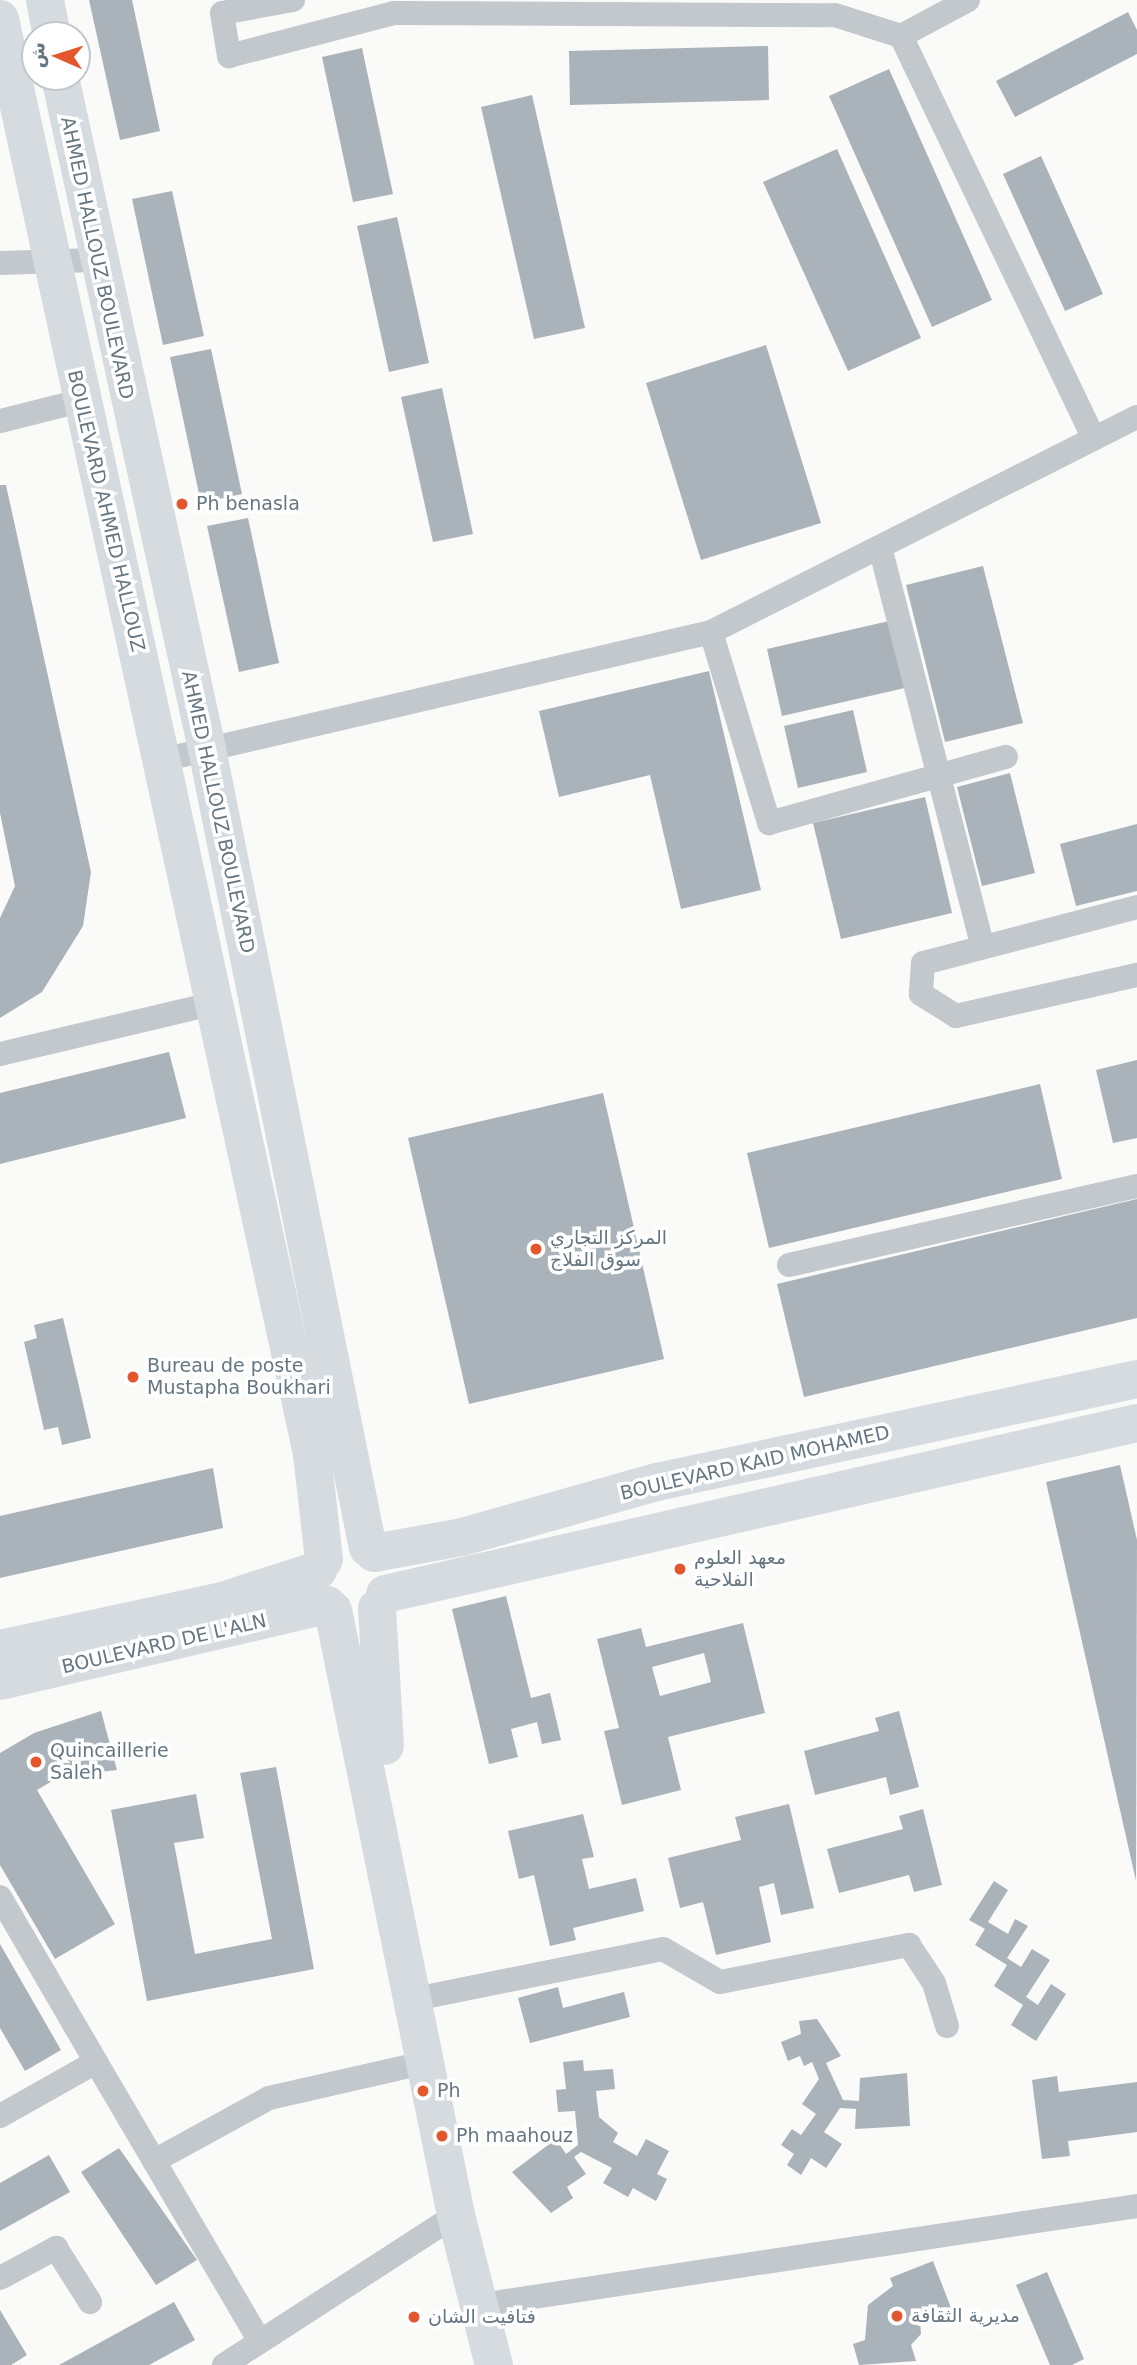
<!DOCTYPE html>
<html>
<head>
<meta charset="utf-8">
<style>
  body { margin:0 }
  #map { position:relative; width:1137px; height:2365px; overflow:hidden; background:#fafaf8; font-family:"DejaVu Sans","Noto Sans Arabic",sans-serif }
  div>[style] { position:absolute }
  .building>* { inset:0; background:#aab3b9 }
  .street>* { height:24px; margin:-12px; padding:0 12px; transform-origin:12px; border-radius:12px; background:#c3c8cc }
  .primary>* { height:38px; margin:-19px; padding:0 19px; transform-origin:19px; border-radius:19px; background:#d6dbdf }
  .dots>* { width:19px; height:19px; translate:-50% -50%; box-sizing:border-box; border:4px solid #fff; border-radius:50% }
  span { translate:-50% -50%; white-space:nowrap; text-align:center; line-height:1.15; -webkit-text-stroke:7px #fff; paint-order:stroke }
  .street-label { font-size:19px; color:#657683 }
  .poi-label { font-size:19px; color:#657683 }
  .left { translate:0 -50%; text-align:left }
  .north { position:absolute; left:21px; top:21px; width:70px; height:70px; box-sizing:border-box; background:#fff; border:2px solid #c1c8cd; border-radius:50%; rotate:273deg; font-size:19px; font-weight:700; line-height:28px; text-align:center; color:#657683 }
  .north::after { content:''; display:block; margin:auto; width:24px; height:32px; background:#e4572e; clip-path:polygon(50% 0,100% 100%,50% 72%,0 100%) }
</style>
</head>
<body>
<div id="map">
  <div class="building">
    <i style="clip-path:polygon(89px 0,132px 0,160px 131px,120px 140px)"></i>
    <i style="clip-path:polygon(1128px 12px,1137px 30px,1137px 54px,1015px 117px,996px 81px)"></i>
    <i style="clip-path:polygon(768px 46px,769px 100px,570px 105px,569px 51px)"></i>
    <i style="clip-path:polygon(362px 48px,393px 194px,353px 202px,322px 57px)"></i>
    <i style="clip-path:polygon(889px 69px,992px 300px,932px 327px,829px 96px)"></i>
    <i style="clip-path:polygon(532px 95px,585px 328px,534px 339px,481px 107px)"></i>
    <i style="clip-path:polygon(837px 149px,921px 338px,848px 371px,763px 182px)"></i>
    <i style="clip-path:polygon(1041px 156px,1103px 294px,1065px 311px,1003px 174px)"></i>
    <i style="clip-path:polygon(172px 191px,204px 336px,163px 345px,132px 199px)"></i>
    <i style="clip-path:polygon(397px 217px,429px 363px,389px 372px,357px 226px)"></i>
    <i style="clip-path:polygon(766px 345px,821px 523px,701px 560px,646px 383px)"></i>
    <i style="clip-path:polygon(211px 349px,242px 494px,201px 503px,170px 357px)"></i>
    <i style="clip-path:polygon(442px 388px,473px 534px,433px 542px,401px 397px)"></i>
    <i style="clip-path:polygon(0 485px,6px 485px,91px 872px,83px 926px,42px 992px,0 1018px,0 918px,15px 886px,0 813px)"></i>
    <i style="clip-path:polygon(248px 518px,279px 663px,239px 672px,207px 526px)"></i>
    <i style="clip-path:polygon(983px 566px,1023px 723px,945px 742px,906px 585px)"></i>
    <i style="clip-path:polygon(889px 621px,905px 688px,782px 716px,767px 649px)"></i>
    <i style="clip-path:polygon(709px 671px,761px 890px,681px 909px,650px 775px,559px 797px,539px 711px)"></i>
    <i style="clip-path:polygon(853px 710px,867px 772px,798px 788px,784px 726px)"></i>
    <i style="clip-path:polygon(1010px 773px,1035px 873px,982px 886px,957px 787px)"></i>
    <i style="clip-path:polygon(925px 797px,952px 913px,841px 939px,813px 823px)"></i>
    <i style="clip-path:polygon(1137px 824px,1137px 891px,1076px 906px,1060px 844px)"></i>
    <i style="clip-path:polygon(169px 1052px,186px 1118px,0 1164px,0 1093px)"></i>
    <i style="clip-path:polygon(1137px 1060px,1137px 1138px,1113px 1143px,1096px 1070px)"></i>
    <i style="clip-path:polygon(1040px 1084px,1062px 1179px,769px 1248px,747px 1153px)"></i>
    <i style="clip-path:polygon(603px 1093px,664px 1359px,469px 1404px,408px 1138px)"></i>
    <i style="clip-path:polygon(1137px 1199px,1137px 1318px,804px 1397px,777px 1284px)"></i>
    <i style="clip-path:polygon(63px 1318px,91px 1438px,62px 1445px,58px 1427px,44px 1430px,24px 1342px,37px 1338px,34px 1325px)"></i>
    <i style="clip-path:polygon(1120px 1465px,1137px 1540px,1136px 1881px,1046px 1482px)"></i>
    <i style="clip-path:polygon(213px 1468px,223px 1528px,0 1578px,0 1516px)"></i>
    <i style="clip-path:polygon(506px 1596px,531px 1698px,550px 1693px,561px 1740px,542px 1744px,537px 1722px,511px 1729px,518px 1757px,489px 1764px,452px 1609px)"></i>
    <i style="clip-path:polygon(evenodd,743px 1623px,765px 1713px,668px 1737px,681px 1790px,622px 1805px,604px 1731px,619px 1728px,597px 1639px,641px 1628px,646px 1647px,743px 1623px,704px 1653px,711px 1682px,660px 1696px,652px 1667px,704px 1653px)"></i>
    <i style="clip-path:polygon(101px 1711px,117px 1770px,59px 1777px,37px 1790px,115px 1924px,55px 1959px,0 1865px,0 1753px,34px 1733px)"></i>
    <i style="clip-path:polygon(899px 1711px,919px 1787px,890px 1795px,886px 1777px,815px 1795px,804px 1751px,879px 1731px,875px 1718px)"></i>
    <i style="clip-path:polygon(276px 1767px,314px 1969px,147px 2001px,111px 1810px,196px 1794px,204px 1838px,174px 1843px,195px 1954px,272px 1939px,240px 1773px)"></i>
    <i style="clip-path:polygon(789px 1804px,814px 1908px,781px 1915px,774px 1883px,759px 1887px,771px 1942px,716px 1955px,703px 1902px,680px 1908px,668px 1858px,741px 1840px,735px 1817px)"></i>
    <i style="clip-path:polygon(923px 1809px,942px 1885px,914px 1892px,909px 1875px,839px 1893px,827px 1849px,903px 1829px,899px 1816px)"></i>
    <i style="clip-path:polygon(583px 1814px,594px 1857px,582px 1859px,589px 1889px,636px 1878px,644px 1911px,573px 1928px,576px 1940px,550px 1946px,534px 1875px,519px 1879px,508px 1831px)"></i>
    <i style="clip-path:polygon(994px 1881px,1008px 1890px,988px 1922px,1008px 1934px,1015px 1919px,1028px 1926px,1007px 1958px,1021px 1967px,1032px 1949px,1050px 1960px,1026px 1997px,1038px 2005px,1051px 1984px,1066px 1994px,1036px 2041px,1011px 2025px,1023px 2005px,994px 1986px,1007px 1965px,975px 1945px,985px 1929px,969px 1920px)"></i>
    <i style="clip-path:polygon(0 1944px,61px 2050px,25px 2071px,0 2028px)"></i>
    <i style="clip-path:polygon(558px 1987px,563px 2008px,624px 1992px,630px 2017px,530px 2043px,518px 1998px)"></i>
    <i style="clip-path:polygon(817px 2019px,841px 2056px,826px 2063px,843px 2100px,859px 2101px,860px 2078px,907px 2073px,910px 2126px,855px 2129px,856px 2109px,840px 2108px,824px 2132px,842px 2144px,826px 2168px,811px 2158px,801px 2175px,787px 2165px,794px 2154px,781px 2145px,792px 2129px,801px 2135px,816px 2114px,802px 2104px,819px 2079px,812px 2062px,804px 2066px,800px 2056px,788px 2061px,781px 2042px,801px 2034px,799px 2021px)"></i>
    <i style="clip-path:polygon(583px 2060px,584px 2071px,613px 2069px,615px 2089px,596px 2091px,599px 2117px,618px 2133px,613px 2142px,637px 2156px,646px 2139px,669px 2151px,657px 2174px,667px 2179px,656px 2201px,633px 2188px,628px 2197px,603px 2183px,612px 2168px,581px 2152px,574px 2157px,586px 2174px,567px 2187px,573px 2198px,551px 2213px,512px 2172px,556px 2139px,566px 2154px,578px 2145px,575px 2111px,558px 2112px,556px 2090px,566px 2089px,563px 2062px)"></i>
    <i style="clip-path:polygon(1057px 2076px,1059px 2092px,1137px 2082px,1137px 2132px,1068px 2141px,1070px 2156px,1042px 2159px,1032px 2080px)"></i>
    <i style="clip-path:polygon(119px 2148px,197px 2260px,156px 2285px,81px 2172px)"></i>
    <i style="clip-path:polygon(49px 2155px,70px 2192px,0 2231px,0 2183px)"></i>
    <i style="clip-path:polygon(933px 2261px,951px 2308px,920px 2320px,921px 2334px,911px 2345px,916px 2361px,859px 2365px,853px 2344px,865px 2340px,868px 2305px,893px 2286px,890px 2278px)"></i>
    <i style="clip-path:polygon(1047px 2272px,1084px 2359px,1072px 2365px,1050px 2365px,1016px 2285px)"></i>
    <i style="clip-path:polygon(174px 2302px,195px 2340px,149px 2365px,59px 2365px)"></i>
    <i style="clip-path:polygon(0 2310px,27px 2355px,11px 2365px,0 2365px)"></i>
  </div>
  <div class="street">
    <i style="left:293px;top:0;width:72px;rotate:169.6deg"></i>
    <i style="left:222px;top:13px;width:44px;rotate:80.8deg"></i>
    <i style="left:229px;top:56px;width:171px;rotate:-14.6deg"></i>
    <i style="left:394px;top:13px;width:441px;rotate:0.3deg"></i>
    <i style="left:835px;top:15px;width:69px;rotate:17.7deg"></i>
    <i style="left:901px;top:36px;width:76px;rotate:-28.2deg"></i>
    <i style="left:901px;top:36px;width:446px;rotate:64.4deg"></i>
    <i style="left:0;top:263px;width:95px;rotate:-1.8deg"></i>
    <i style="left:0;top:421px;width:82px;rotate:-14deg"></i>
    <i style="left:880px;top:547px;width:411px;rotate:75.6deg"></i>
    <i style="left:711px;top:632px;width:200px;rotate:73.1deg"></i>
    <i style="left:769px;top:823px;width:246px;rotate:-15.6deg"></i>
    <i style="left:162px;top:760px;width:564px;rotate:-13.12deg"></i>
    <i style="left:711px;top:632px;width:477px;rotate:-26.8deg"></i>
    <i style="left:1137px;top:907px;width:221px;rotate:165.3deg"></i>
    <i style="left:923px;top:963px;width:31px;rotate:94deg"></i>
    <i style="left:921px;top:994px;width:41px;rotate:32.2deg"></i>
    <i style="left:956px;top:1016px;width:186px;rotate:-12.8deg"></i>
    <i style="left:0;top:1054px;width:222px;rotate:-13.3deg"></i>
    <i style="left:789px;top:1265px;width:357px;rotate:-12.8deg"></i>
    <i style="left:0;top:1897px;width:191px;rotate:59.8deg"></i>
    <i style="left:415px;top:1999px;width:253px;rotate:-11.4deg"></i>
    <i style="left:663px;top:1949px;width:66px;rotate:30.1deg"></i>
    <i style="left:720px;top:1982px;width:193px;rotate:-11.1deg"></i>
    <i style="left:909px;top:1945px;width:45px;rotate:56.7deg"></i>
    <i style="left:934px;top:1983px;width:45px;rotate:73.2deg"></i>
    <i style="left:0;top:2116px;width:110px;rotate:-29.4deg"></i>
    <i style="left:96px;top:2062px;width:324px;rotate:59.6deg"></i>
    <i style="left:154px;top:2161px;width:131px;rotate:-28.7deg"></i>
    <i style="left:269px;top:2098px;width:162px;rotate:-12.8deg"></i>
    <i style="left:0;top:2278px;width:64px;rotate:-28.2deg"></i>
    <i style="left:56px;top:2248px;width:64px;rotate:57.8deg"></i>
    <i style="left:480px;top:2305px;width:664px;rotate:-8.57deg"></i>
    <i style="left:224px;top:2365px;width:276px;rotate:-32.9deg"></i>
  </div>
  <div class="primary">
    <i style="left:45px;top:0;width:36px;rotate:79deg"></i>
    <i style="left:0;top:19px;width:1469px;rotate:77.73deg"></i>
    <i style="left:312px;top:1454px;width:106px;rotate:83.5deg"></i>
    <i style="left:60px;top:77px;width:688px;rotate:77.66deg"></i>
    <i style="left:207px;top:749px;width:815px;rotate:78.61deg"></i>
    <i style="left:374px;top:1553px;width:89px;rotate:-10.3deg"></i>
    <i style="left:462px;top:1537px;width:203px;rotate:-15.8deg"></i>
    <i style="left:657px;top:1482px;width:491px;rotate:-12.1deg"></i>
    <i style="left:385px;top:1594px;width:771px;rotate:-12.81deg"></i>
    <i style="left:377px;top:1608px;width:138px;rotate:86.7deg"></i>
    <i style="left:333px;top:1610px;width:617px;rotate:78.51deg"></i>
    <i style="left:456px;top:2215px;width:155px;rotate:75.8deg"></i>
    <i style="left:0;top:1649px;width:227px;rotate:-12.2deg"></i>
    <i style="left:222px;top:1601px;width:101px;rotate:-17.9deg"></i>
    <i style="left:0;top:1681px;width:336px;rotate:-13.1deg"></i>
  </div>
  <div class="dots">
    <i style="left:182px;top:504px;background:#e4572e"></i>
    <i style="left:536px;top:1249px;background:#e4572e"></i>
    <i style="left:133px;top:1377px;background:#e4572e"></i>
    <i style="left:680px;top:1569px;background:#e4572e"></i>
    <i style="left:36px;top:1762px;background:#e4572e"></i>
    <i style="left:423px;top:2091px;background:#e4572e"></i>
    <i style="left:442px;top:2136px;background:#e4572e"></i>
    <i style="left:897px;top:2316px;background:#e4572e"></i>
    <i style="left:414px;top:2317px;background:#e4572e"></i>
  </div>
  <div class="street-label">
    <span style="left:97px;top:258px;rotate:78deg">AHMED HALLOUZ BOULEVARD</span>
    <span style="left:106px;top:511px;rotate:77deg">BOULEVARD AHMED HALLOUZ</span>
    <span style="left:218px;top:812px;rotate:78deg">AHMED HALLOUZ BOULEVARD</span>
    <span style="left:755px;top:1463px;rotate:-13deg">BOULEVARD KAID MOHAMED</span>
    <span style="left:164px;top:1644px;rotate:-13deg">BOULEVARD DE L'ALN</span>
  </div>
  <div class="poi-label">
    <span class="left" style="left:196px;top:504px">Ph benasla</span>
    <span class="left" style="left:550px;top:1249px">المركز التجاري<br>سوق الفلاح</span>
    <span class="left" style="left:147px;top:1377px">Bureau de poste<br>Mustapha Boukhari</span>
    <span class="left" style="left:694px;top:1569px">معهد العلوم<br>الفلاحية</span>
    <span class="left" style="left:50px;top:1762px">Quincaillerie<br>Saleh</span>
    <span class="left" style="left:437px;top:2091px">Ph</span>
    <span class="left" style="left:456px;top:2136px">Ph maahouz</span>
    <span class="left" style="left:911px;top:2316px">مديرية الثقافة</span>
    <span class="left" style="left:428px;top:2317px">فتافيت الشان</span>
  </div>
  <div class="north">ش</div>
</div>
</body>
</html>
